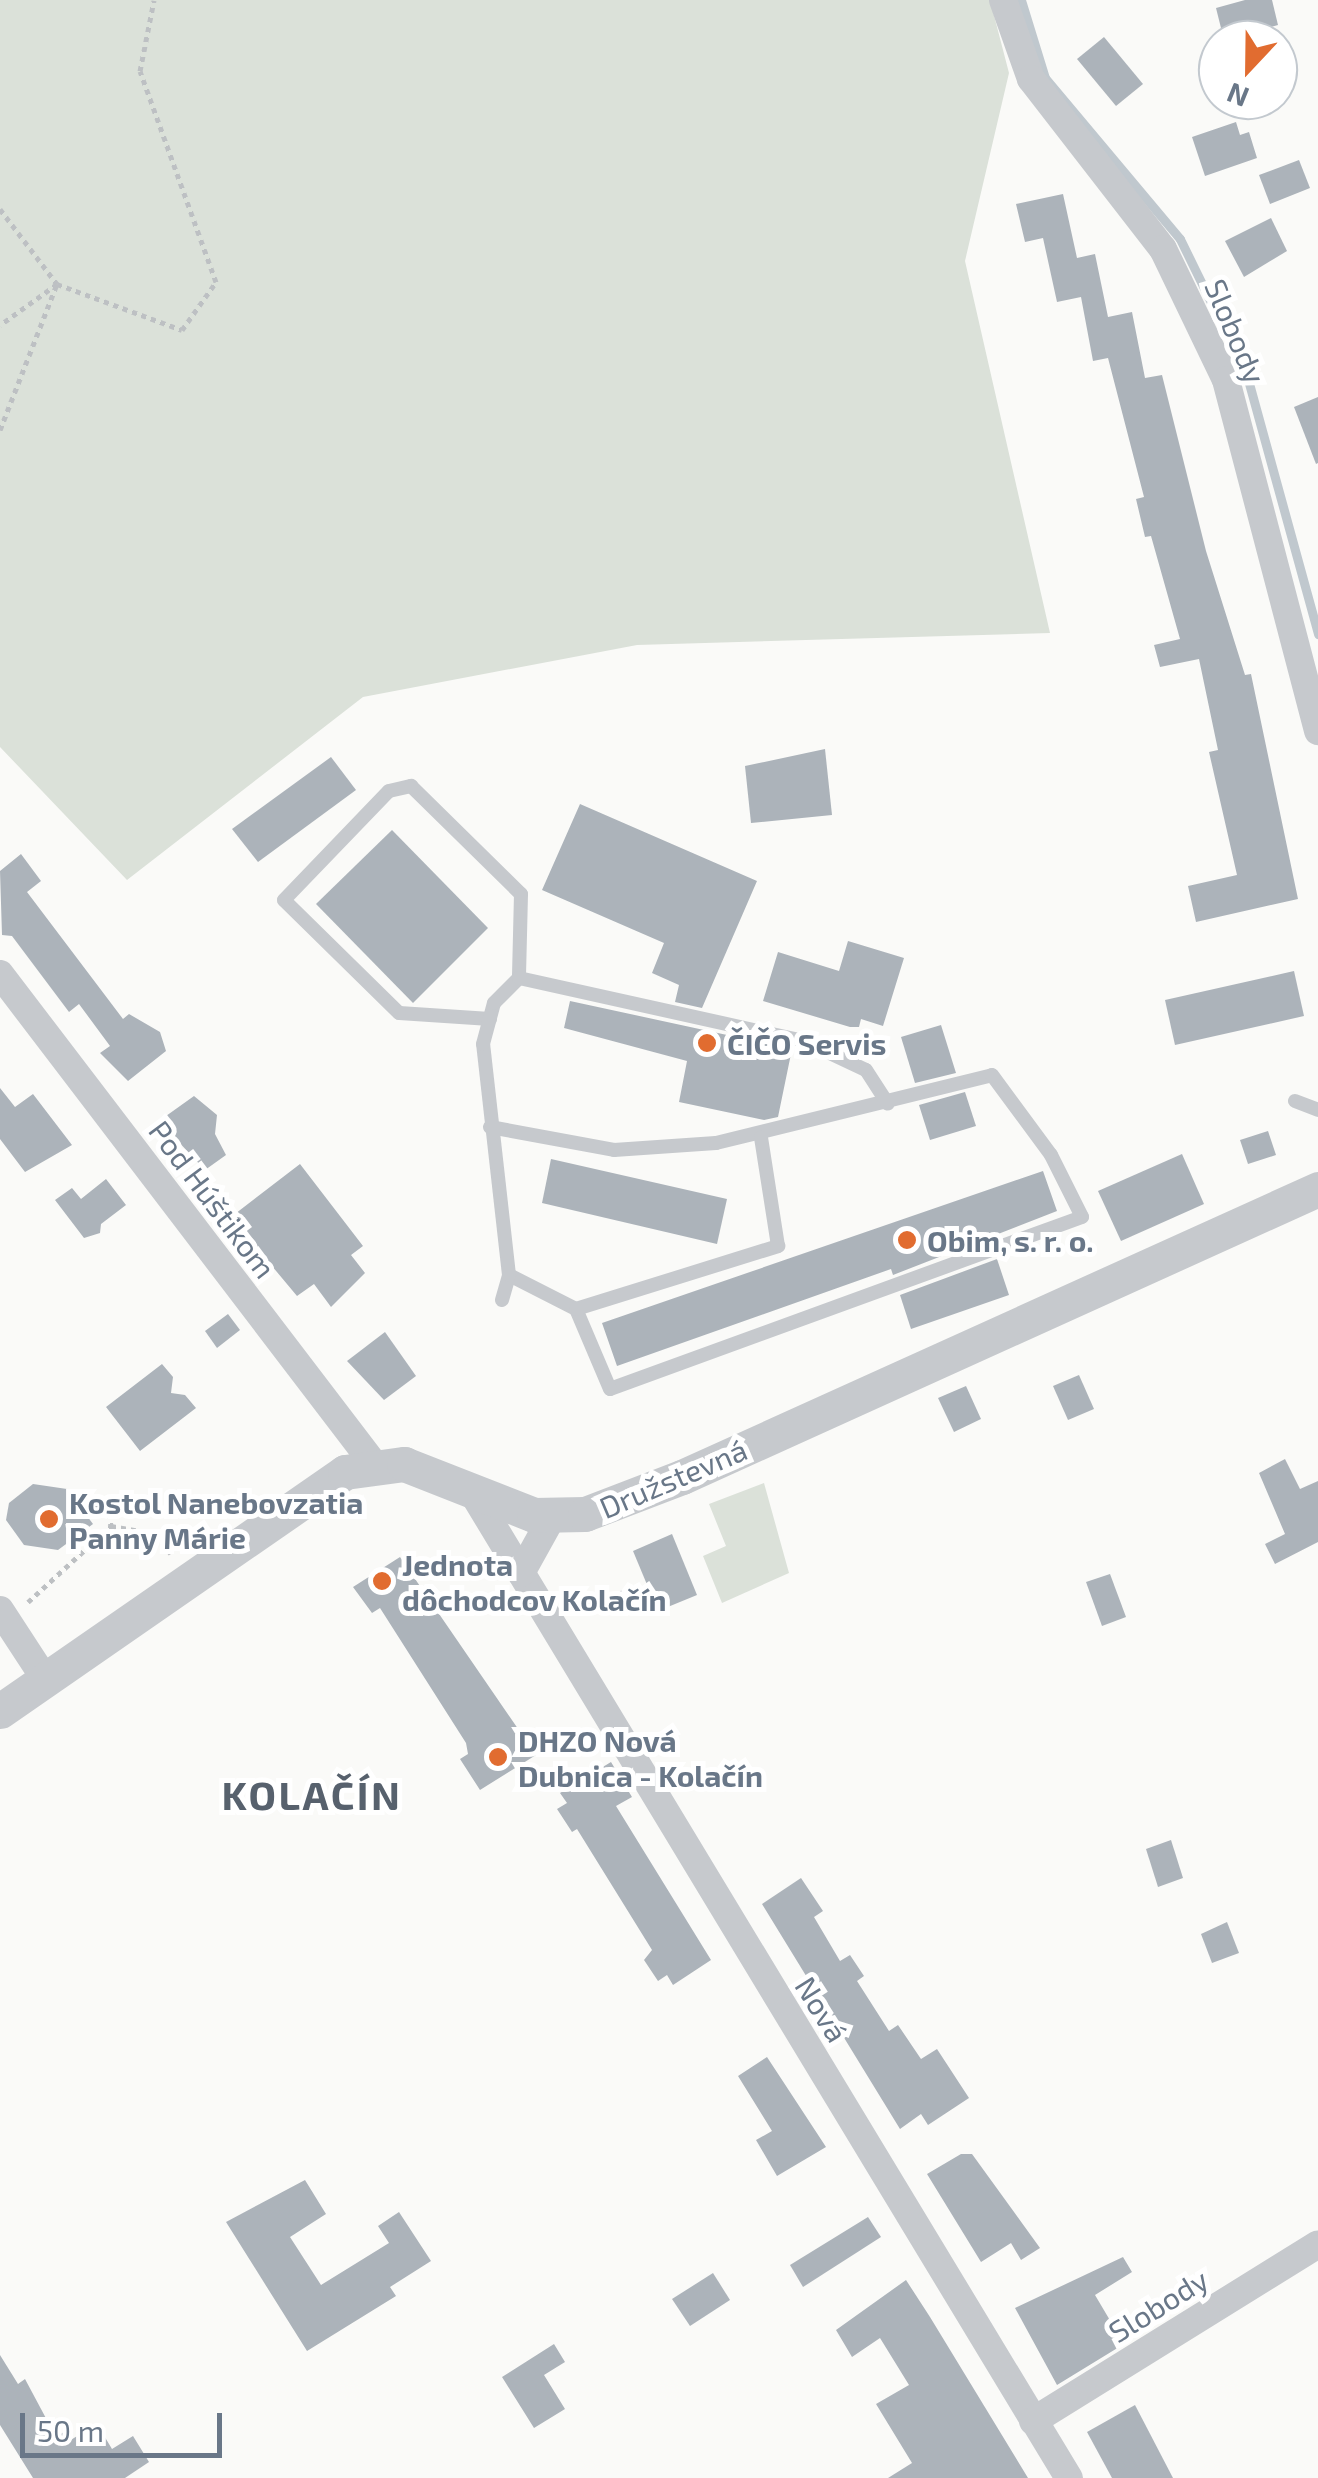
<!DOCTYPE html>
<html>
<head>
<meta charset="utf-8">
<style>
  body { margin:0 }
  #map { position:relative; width:1318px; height:2478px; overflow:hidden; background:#fafaf8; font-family:"Exo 2",sans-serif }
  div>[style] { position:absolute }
  .green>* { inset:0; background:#dbe1d9 }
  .stream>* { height:9px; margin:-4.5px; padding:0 4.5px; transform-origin:4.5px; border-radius:4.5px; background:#c0c8ce }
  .building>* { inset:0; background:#acb3ba }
  .path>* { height:5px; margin-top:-2.5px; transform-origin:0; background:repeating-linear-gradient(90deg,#bdc0c3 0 5px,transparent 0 10px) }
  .service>* { height:14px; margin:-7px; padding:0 7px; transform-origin:7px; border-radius:7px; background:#c6c9cd }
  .minor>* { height:28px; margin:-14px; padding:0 14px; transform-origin:14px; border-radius:14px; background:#c6c9cd }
  .tertiary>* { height:35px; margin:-17.5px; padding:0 17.5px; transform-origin:17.5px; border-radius:17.5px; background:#c6c9cd }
  .dots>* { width:28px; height:28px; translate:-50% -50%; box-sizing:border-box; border:5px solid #fff; border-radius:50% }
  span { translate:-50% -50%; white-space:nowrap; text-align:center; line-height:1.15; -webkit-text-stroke:10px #fff; paint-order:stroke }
  .street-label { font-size:30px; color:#697788 }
  .poi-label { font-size:30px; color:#697788; font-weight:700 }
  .left { translate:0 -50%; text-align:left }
  .district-label { font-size:40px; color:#57616d; font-weight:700; letter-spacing:2.5px }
  .north { position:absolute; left:1198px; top:20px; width:100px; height:100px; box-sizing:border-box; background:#fff; border:2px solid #c3c9cf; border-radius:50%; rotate:202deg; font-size:28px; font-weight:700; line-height:40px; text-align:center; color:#697788 }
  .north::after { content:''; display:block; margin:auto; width:35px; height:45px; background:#e16c30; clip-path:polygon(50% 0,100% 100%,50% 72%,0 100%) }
  .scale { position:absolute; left:20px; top:2413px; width:202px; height:45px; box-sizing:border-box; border:5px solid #697788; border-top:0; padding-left:12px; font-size:30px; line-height:35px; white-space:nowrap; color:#697788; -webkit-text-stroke:8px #fff; paint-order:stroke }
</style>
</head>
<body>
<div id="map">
  <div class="green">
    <i style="clip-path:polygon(0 0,990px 0,1009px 73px,965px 261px,1050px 633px,637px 645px,363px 697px,127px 880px,0 747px)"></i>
    <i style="clip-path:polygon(764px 1483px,789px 1573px,722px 1603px,703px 1556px,726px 1546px,709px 1504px)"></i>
  </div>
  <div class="stream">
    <i style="left:1021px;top:0;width:82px;rotate:72.9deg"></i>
    <i style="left:1045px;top:78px;width:210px;rotate:50deg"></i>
    <i style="left:1180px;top:239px;width:153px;rotate:63.9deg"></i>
    <i style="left:1247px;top:376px;width:268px;rotate:74.6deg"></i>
  </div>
  <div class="building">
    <i style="clip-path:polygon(1245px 0,1272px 0,1278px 25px,1224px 40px,1216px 8px)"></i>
    <i style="clip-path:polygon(1104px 37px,1143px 84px,1116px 106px,1077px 59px)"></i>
    <i style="clip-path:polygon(1236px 122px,1240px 135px,1249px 132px,1257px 158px,1205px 176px,1192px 137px)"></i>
    <i style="clip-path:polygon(1299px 160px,1310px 188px,1270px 204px,1259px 175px)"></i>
    <i style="clip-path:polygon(1063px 194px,1077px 258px,1095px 254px,1108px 317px,1132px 312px,1145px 378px,1162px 375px,1206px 551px,1245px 675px,1251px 674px,1298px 899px,1196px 922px,1188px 886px,1237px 875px,1209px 752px,1218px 750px,1199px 659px,1160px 667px,1154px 645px,1180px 639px,1151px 536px,1145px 537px,1136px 499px,1144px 497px,1108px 358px,1093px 361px,1081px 297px,1057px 302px,1043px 238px,1025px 242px,1016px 204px)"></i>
    <i style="clip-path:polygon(1271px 218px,1287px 251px,1244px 277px,1225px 241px)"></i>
    <i style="clip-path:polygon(1318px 397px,1318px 463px,1316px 464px,1294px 407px)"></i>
    <i style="clip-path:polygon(825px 749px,832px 815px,751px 823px,745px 766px)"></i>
    <i style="clip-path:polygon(331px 757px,356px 790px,258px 862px,232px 829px)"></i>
    <i style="clip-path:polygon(580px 804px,757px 881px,702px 1008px,675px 1002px,679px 985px,652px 973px,664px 943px,542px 890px)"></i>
    <i style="clip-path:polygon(392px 830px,488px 928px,413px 1003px,316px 904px)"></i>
    <i style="clip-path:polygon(21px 854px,41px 881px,27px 892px,123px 1019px,129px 1014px,160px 1032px,166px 1051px,128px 1081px,100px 1053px,110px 1046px,79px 1004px,69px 1012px,12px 936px,2px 935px,0 871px)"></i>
    <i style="clip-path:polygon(848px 941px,904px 958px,883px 1026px,861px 1019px,859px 1027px,850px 1027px,763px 1001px,778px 952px,839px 971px)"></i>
    <i style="clip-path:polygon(1294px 971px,1304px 1016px,1175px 1045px,1165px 1000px)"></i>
    <i style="clip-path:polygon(570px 1001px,792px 1049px,778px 1117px,764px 1120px,679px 1102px,687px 1061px,564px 1028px)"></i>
    <i style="clip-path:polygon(941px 1025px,956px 1073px,915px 1083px,901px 1037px)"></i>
    <i style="clip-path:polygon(0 1088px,15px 1107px,33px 1094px,72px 1145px,25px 1172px,0 1139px)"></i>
    <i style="clip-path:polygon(965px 1092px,976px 1126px,930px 1140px,919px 1105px)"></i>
    <i style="clip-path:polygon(194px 1096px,217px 1115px,215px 1134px,226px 1155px,205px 1170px,159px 1121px)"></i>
    <i style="clip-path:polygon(1268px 1131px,1276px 1155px,1248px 1164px,1240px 1140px)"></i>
    <i style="clip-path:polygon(1182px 1154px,1204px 1204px,1121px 1241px,1098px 1191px)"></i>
    <i style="clip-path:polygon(551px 1159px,727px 1199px,717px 1244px,542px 1203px)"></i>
    <i style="clip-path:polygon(300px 1164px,363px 1246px,351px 1255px,365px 1273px,331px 1307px,314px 1284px,297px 1296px,231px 1217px)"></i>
    <i style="clip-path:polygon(1043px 1171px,1057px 1211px,893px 1275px,891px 1269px,617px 1366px,602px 1323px)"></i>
    <i style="clip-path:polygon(106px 1179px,126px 1205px,101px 1224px,100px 1233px,84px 1238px,55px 1200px,72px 1188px,81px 1199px)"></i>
    <i style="clip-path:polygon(997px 1259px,1009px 1295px,911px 1329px,900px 1295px)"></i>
    <i style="clip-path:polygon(228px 1314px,240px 1330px,217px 1348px,205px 1331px)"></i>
    <i style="clip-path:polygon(385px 1332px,416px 1376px,384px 1400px,347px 1361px)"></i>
    <i style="clip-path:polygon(162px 1364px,173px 1377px,171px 1393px,185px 1395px,196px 1408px,140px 1451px,106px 1407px)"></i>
    <i style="clip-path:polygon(1079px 1375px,1094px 1409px,1068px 1420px,1053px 1386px)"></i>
    <i style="clip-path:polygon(966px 1386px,981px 1419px,954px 1432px,938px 1398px)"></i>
    <i style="clip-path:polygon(1285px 1459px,1300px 1489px,1318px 1481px,1318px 1542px,1275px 1564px,1265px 1544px,1285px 1534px,1259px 1473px)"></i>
    <i style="clip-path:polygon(33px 1484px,67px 1489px,93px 1524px,58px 1550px,24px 1545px,6px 1520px,9px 1503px)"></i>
    <i style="clip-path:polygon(672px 1534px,697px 1595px,658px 1611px,633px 1551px)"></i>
    <i style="clip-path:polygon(400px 1557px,536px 1755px,480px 1790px,460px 1759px,468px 1754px,466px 1743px,380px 1608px,372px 1613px,353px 1587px)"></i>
    <i style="clip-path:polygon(1110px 1574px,1126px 1617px,1102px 1626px,1086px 1582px)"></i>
    <i style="clip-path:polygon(611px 1762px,632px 1797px,616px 1806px,711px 1960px,673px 1985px,667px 1975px,658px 1981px,644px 1960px,652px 1950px,577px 1829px,572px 1832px,557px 1809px,567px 1803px,560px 1793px)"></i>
    <i style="clip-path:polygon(1171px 1840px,1183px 1878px,1158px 1887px,1146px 1849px)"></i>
    <i style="clip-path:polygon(801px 1878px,823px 1911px,814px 1917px,840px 1961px,850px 1955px,864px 1976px,857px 1981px,889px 2031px,898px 2025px,921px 2059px,937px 2049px,969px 2098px,928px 2125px,921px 2114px,900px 2129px,762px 1904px)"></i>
    <i style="clip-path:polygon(1227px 1922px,1239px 1953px,1212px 1963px,1201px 1934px)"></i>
    <i style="clip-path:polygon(767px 2057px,826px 2147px,777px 2176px,756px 2140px,772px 2131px,738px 2076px)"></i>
    <i style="clip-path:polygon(961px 2154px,972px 2154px,1040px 2248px,1021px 2260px,1011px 2243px,981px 2262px,927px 2174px)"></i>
    <i style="clip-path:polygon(305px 2180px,326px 2214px,290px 2237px,321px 2285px,389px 2243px,378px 2226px,399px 2212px,431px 2261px,390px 2287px,396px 2296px,307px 2351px,226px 2222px)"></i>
    <i style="clip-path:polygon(868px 2217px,881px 2237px,803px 2287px,790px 2265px)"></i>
    <i style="clip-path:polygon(1123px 2257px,1132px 2272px,1095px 2295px,1124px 2344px,1057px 2385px,1015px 2308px)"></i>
    <i style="clip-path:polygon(713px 2273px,730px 2300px,690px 2326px,672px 2299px)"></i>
    <i style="clip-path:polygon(906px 2280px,930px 2317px,1028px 2478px,888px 2478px,912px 2463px,876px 2404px,909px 2385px,880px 2338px,852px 2357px,836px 2330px)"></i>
    <i style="clip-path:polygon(554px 2344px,565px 2362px,544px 2375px,565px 2409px,534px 2428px,502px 2377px)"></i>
    <i style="clip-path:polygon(0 2355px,18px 2384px,25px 2379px,56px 2437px,64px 2432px,69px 2441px,97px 2424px,112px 2449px,133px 2436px,149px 2462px,125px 2478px,33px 2478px,0 2425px)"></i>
    <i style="clip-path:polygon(1135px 2405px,1173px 2478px,1112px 2478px,1087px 2432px)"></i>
  </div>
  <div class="path">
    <i style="left:0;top:209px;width:94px;rotate:52.8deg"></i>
    <i style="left:57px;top:284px;width:70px;rotate:144.3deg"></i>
    <i style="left:0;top:430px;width:157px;rotate:-68.7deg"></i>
    <i style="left:57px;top:284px;width:133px;rotate:20.2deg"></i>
    <i style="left:182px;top:330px;width:59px;rotate:-54.7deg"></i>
    <i style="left:216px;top:282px;width:224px;rotate:-109.8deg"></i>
    <i style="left:140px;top:71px;width:72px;rotate:-78.8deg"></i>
    <i style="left:84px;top:1512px;width:16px;rotate:-30deg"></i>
    <i style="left:98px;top:1504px;width:14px;rotate:39deg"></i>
    <i style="left:109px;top:1513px;width:13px;rotate:81deg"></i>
    <i style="left:83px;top:1532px;width:15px;rotate:48deg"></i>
    <i style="left:28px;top:1602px;width:113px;rotate:-42.5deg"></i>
    <i style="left:111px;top:1526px;width:47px;rotate:9.9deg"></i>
    <i style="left:157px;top:1534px;width:24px;rotate:55deg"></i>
    <i style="left:575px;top:1612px;width:65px;rotate:-22.6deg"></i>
  </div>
  <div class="service">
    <i style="left:490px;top:1019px;width:91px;rotate:-176.2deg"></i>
    <i style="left:399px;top:1013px;width:161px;rotate:-135.5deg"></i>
    <i style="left:284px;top:900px;width:151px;rotate:-46.1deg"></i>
    <i style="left:389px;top:791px;width:23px;rotate:-13deg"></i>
    <i style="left:411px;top:786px;width:154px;rotate:44.5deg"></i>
    <i style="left:521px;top:894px;width:84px;rotate:91.4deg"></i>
    <i style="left:1295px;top:1101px;width:25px;rotate:21deg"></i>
    <i style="left:490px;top:1127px;width:126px;rotate:10.5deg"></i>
    <i style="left:614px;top:1150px;width:102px;rotate:-3.9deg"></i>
    <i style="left:716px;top:1143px;width:284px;rotate:-13.8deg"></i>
    <i style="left:992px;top:1075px;width:99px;rotate:53.6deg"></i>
    <i style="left:1051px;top:1155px;width:69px;rotate:63.4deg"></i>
    <i style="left:1082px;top:1217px;width:502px;rotate:159.98deg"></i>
    <i style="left:610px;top:1389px;width:87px;rotate:-113deg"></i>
    <i style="left:509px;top:1275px;width:75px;rotate:26.9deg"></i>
    <i style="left:576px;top:1309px;width:212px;rotate:-17.3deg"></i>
    <i style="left:778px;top:1246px;width:110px;rotate:-98.9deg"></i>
    <i style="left:502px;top:1300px;width:26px;rotate:-74deg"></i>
    <i style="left:509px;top:1275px;width:232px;rotate:-96.4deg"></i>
    <i style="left:483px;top:1044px;width:42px;rotate:-75deg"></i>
    <i style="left:494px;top:1003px;width:35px;rotate:-45deg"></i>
    <i style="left:519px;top:978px;width:292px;rotate:12.5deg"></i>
    <i style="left:804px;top:1041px;width:68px;rotate:25.1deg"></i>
    <i style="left:866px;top:1070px;width:40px;rotate:57.1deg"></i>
  </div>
  <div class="minor">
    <i style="left:1003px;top:0;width:84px;rotate:70.5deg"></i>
    <i style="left:1031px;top:79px;width:215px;rotate:52.2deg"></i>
    <i style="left:1163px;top:249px;width:145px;rotate:64.3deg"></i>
    <i style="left:1226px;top:380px;width:363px;rotate:75.3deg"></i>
    <i style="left:0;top:974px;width:616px;rotate:52.65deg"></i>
    <i style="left:471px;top:1490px;width:1155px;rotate:58.82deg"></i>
    <i style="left:521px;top:1573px;width:64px;rotate:-61deg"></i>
    <i style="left:0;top:1610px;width:82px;rotate:56.9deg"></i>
    <i style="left:1033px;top:2421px;width:335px;rotate:-31.8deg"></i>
  </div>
  <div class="tertiary">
    <i style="left:0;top:1711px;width:420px;rotate:-34.7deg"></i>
    <i style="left:345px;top:1472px;width:60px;rotate:-7.7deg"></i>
    <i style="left:404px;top:1464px;width:140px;rotate:21.4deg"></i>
    <i style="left:534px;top:1515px;width:51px;rotate:-1.1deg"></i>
    <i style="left:585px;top:1514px;width:104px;rotate:-20.9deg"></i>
    <i style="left:682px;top:1477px;width:698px;rotate:-24.36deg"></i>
  </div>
  <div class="dots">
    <i style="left:707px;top:1043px;background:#e16c30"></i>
    <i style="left:907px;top:1240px;background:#e16c30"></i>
    <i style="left:49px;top:1519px;background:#e16c30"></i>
    <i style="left:382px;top:1581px;background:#e16c30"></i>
    <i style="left:498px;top:1757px;background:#e16c30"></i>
  </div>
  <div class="street-label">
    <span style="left:1236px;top:331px;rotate:67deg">Slobody</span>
    <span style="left:213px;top:1199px;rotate:53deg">Pod Húštikom</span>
    <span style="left:673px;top:1478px;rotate:-23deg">Družstevná</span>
    <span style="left:822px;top:2009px;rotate:58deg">Nová</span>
    <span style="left:1158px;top:2305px;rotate:-32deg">Slobody</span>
  </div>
  <div class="poi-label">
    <span class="left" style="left:727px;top:1043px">ČIČO Servis</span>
    <span class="left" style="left:927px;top:1240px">Obim, s. r. o.</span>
    <span class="left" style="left:69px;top:1519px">Kostol Nanebovzatia<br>Panny Márie</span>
    <span class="left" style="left:402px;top:1581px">Jednota<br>dôchodcov Kolačín</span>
    <span class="left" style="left:518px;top:1757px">DHZO Nová<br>Dubnica - Kolačín</span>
  </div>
  <div class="district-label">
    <span style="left:312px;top:1794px">KOLAČÍN</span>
  </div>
  <div class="north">N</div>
  <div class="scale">50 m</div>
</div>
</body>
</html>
